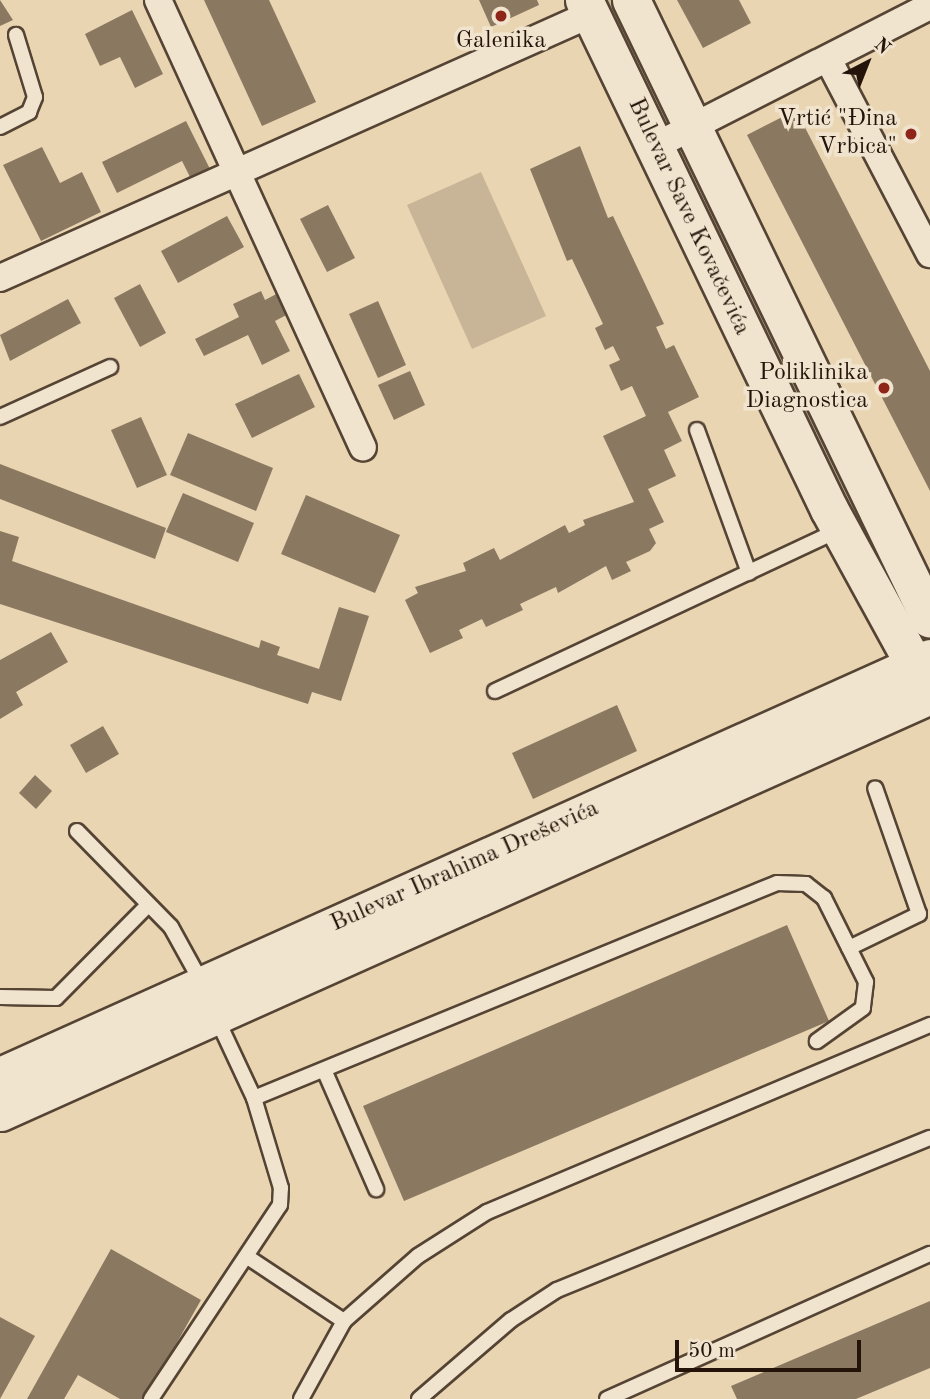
<!DOCTYPE html>
<html>
<head>
<meta charset="utf-8">
<style>
  body { margin:0 }
  #map { position:relative; width:930px; height:1399px; overflow:hidden; background:#ead5b3; font-family:"Old Standard TT",serif }
  div>[style] { position:absolute }
  .green>* { inset:0; background:#c8b496 }
  .building>* { inset:0; background:#8a7861 }
  .roads { filter:drop-shadow(2px 0 #554434) drop-shadow(-2px 0 #554434) drop-shadow(0 2px #554434) drop-shadow(0 -2px #554434) }
  .lane>* { height:14px; margin:-7px; padding:0 7px; transform-origin:7px; border-radius:7px; background:#f1e4ce }
  .street>* { height:26px; margin:-13px; padding:0 13px; transform-origin:13px; border-radius:13px; background:#f1e4ce }
  .secondary>* { height:37px; margin:-18.5px; padding:0 18.5px; transform-origin:18.5px; border-radius:18.5px; background:#f1e4ce }
  .dots>* { width:19px; height:19px; translate:-50% -50%; box-sizing:border-box; border:4px solid #f1e4ce; border-radius:50% }
  span { translate:-50% -50%; white-space:nowrap; text-align:center; line-height:1.15; -webkit-text-stroke:7px #f1e4ce; paint-order:stroke }
  .poi-label { font-size:24px; color:#231309 }
  .right { translate:-100% -50%; text-align:right }
  .street-label { font-size:24px; color:#231309 }
  .north { position:absolute; left:832px; top:28px; width:70px; height:70px; -webkit-text-stroke:5px #f1e4ce; paint-order:stroke; rotate:42deg; font-size:19px; font-weight:700; line-height:28px; text-align:center; color:#231309 }
  .north::after { content:''; display:block; margin:auto; width:24px; height:32px; background:#231309; clip-path:polygon(50% 0,100% 100%,50% 72%,0 100%) }
  .scale { position:absolute; left:675px; top:1340px; width:186px; height:32px; box-sizing:border-box; border:4px solid #231309; border-top:0; padding-left:9px; font-size:21px; line-height:24px; white-space:nowrap; color:#231309; -webkit-text-stroke:5px #f1e4ce; paint-order:stroke }
</style>
</head>
<body>
<div id="map">
  <div class="green">
    <i style="clip-path:polygon(598px 0,615px 0,639px 52px,626px 59px)"></i>
    <i style="clip-path:polygon(481px 172px,546px 316px,472px 349px,407px 205px)"></i>
    <i style="clip-path:polygon(709px 199px,897px 588px,888px 591px,695px 206px)"></i>
  </div>
  <div class="building">
    <i style="clip-path:polygon(0 0,13px 20px,0 26px)"></i>
    <i style="clip-path:polygon(204px 0,269px 0,316px 102px,262px 126px)"></i>
    <i style="clip-path:polygon(479px 0,537px 0,539px 5px,491px 27px)"></i>
    <i style="clip-path:polygon(677px 0,739px 0,751px 23px,703px 48px)"></i>
    <i style="clip-path:polygon(132px 10px,163px 74px,135px 88px,120px 57px,100px 66px,85px 34px)"></i>
    <i style="clip-path:polygon(796px 110px,930px 371px,930px 491px,747px 135px)"></i>
    <i style="clip-path:polygon(186px 121px,213px 175px,194px 185px,182px 161px,117px 193px,102px 162px)"></i>
    <i style="clip-path:polygon(580px 146px,608px 218px,613px 216px,664px 324px,656px 327px,666px 349px,674px 345px,699px 397px,668px 412px,682px 441px,664px 450px,676px 476px,648px 489px,664px 522px,649px 529px,656px 543px,650px 551px,626px 562px,631px 571px,612px 580px,606px 566px,558px 593px,556px 587px,520px 604px,523px 610px,486px 627px,482px 619px,459px 630px,463px 638px,430px 653px,405px 600px,418px 593px,415px 587px,466px 571px,463px 563px,494px 548px,500px 560px,565px 525px,569px 533px,585px 525px,583px 520px,634px 502px,603px 436px,646px 416px,632px 386px,621px 391px,609px 365px,620px 360px,613px 346px,605px 350px,595px 328px,603px 324px,572px 259px,567px 261px,530px 169px)"></i>
    <i style="clip-path:polygon(42px 147px,60px 183px,82px 172px,101px 212px,41px 241px,3px 165px)"></i>
    <i style="clip-path:polygon(328px 205px,355px 258px,327px 272px,300px 219px)"></i>
    <i style="clip-path:polygon(227px 216px,244px 247px,178px 283px,161px 251px)"></i>
    <i style="clip-path:polygon(140px 284px,166px 333px,140px 347px,114px 298px)"></i>
    <i style="clip-path:polygon(261px 291px,265px 300px,282px 291px,292px 312px,275px 321px,290px 351px,262px 365px,248px 335px,204px 356px,195px 339px,239px 317px,233px 304px)"></i>
    <i style="clip-path:polygon(68px 299px,81px 323px,10px 361px,0 335px)"></i>
    <i style="clip-path:polygon(378px 301px,406px 365px,378px 378px,349px 314px)"></i>
    <i style="clip-path:polygon(410px 371px,425px 405px,394px 420px,378px 385px)"></i>
    <i style="clip-path:polygon(299px 374px,315px 407px,252px 438px,235px 404px)"></i>
    <i style="clip-path:polygon(141px 417px,167px 475px,137px 488px,111px 430px)"></i>
    <i style="clip-path:polygon(188px 433px,273px 468px,256px 511px,170px 475px)"></i>
    <i style="clip-path:polygon(0 464px,166px 528px,155px 559px,0 499px)"></i>
    <i style="clip-path:polygon(183px 493px,254px 523px,238px 562px,166px 532px)"></i>
    <i style="clip-path:polygon(306px 495px,400px 535px,375px 593px,281px 554px)"></i>
    <i style="clip-path:polygon(0 531px,19px 537px,12px 561px,259px 648px,261px 640px,280px 647px,277px 655px,319px 669px,339px 607px,369px 616px,341px 701px,312px 692px,308px 704px,0 604px)"></i>
    <i style="clip-path:polygon(51px 632px,68px 662px,16px 692px,23px 705px,0 719px,0 660px)"></i>
    <i style="clip-path:polygon(617px 705px,637px 751px,533px 799px,512px 753px)"></i>
    <i style="clip-path:polygon(103px 726px,119px 754px,86px 773px,70px 745px)"></i>
    <i style="clip-path:polygon(35px 775px,52px 791px,36px 809px,19px 793px)"></i>
    <i style="clip-path:polygon(787px 925px,829px 1021px,404px 1201px,363px 1106px)"></i>
    <i style="clip-path:polygon(111px 1249px,201px 1300px,145px 1399px,120px 1399px,78px 1375px,64px 1399px,27px 1399px)"></i>
    <i style="clip-path:polygon(930px 1301px,930px 1368px,856px 1399px,737px 1399px,731px 1386px)"></i>
    <i style="clip-path:polygon(0 1317px,35px 1336px,0 1399px)"></i>
  </div>
  <div class="roads">
    <div class="lane">
      <i style="left:0;top:127px;width:33px;rotate:-27deg"></i>
      <i style="left:29px;top:112px;width:16px;rotate:-68deg"></i>
      <i style="left:35px;top:97px;width:65px;rotate:-107deg"></i>
      <i style="left:0;top:417px;width:121px;rotate:-24.4deg"></i>
      <i style="left:697px;top:430px;width:152px;rotate:70deg"></i>
      <i style="left:495px;top:691px;width:380px;rotate:-25.1deg"></i>
      <i style="left:77px;top:831px;width:134px;rotate:45.6deg"></i>
      <i style="left:171px;top:927px;width:66px;rotate:61.1deg"></i>
      <i style="left:849px;top:948px;width:78px;rotate:-25.9deg"></i>
      <i style="left:919px;top:914px;width:133px;rotate:-109.2deg"></i>
      <i style="left:0;top:997px;width:56px;rotate:1deg"></i>
      <i style="left:56px;top:998px;width:128px;rotate:-45.3deg"></i>
      <i style="left:325px;top:1072px;width:128px;rotate:66.4deg"></i>
      <i style="left:254px;top:1098px;width:565px;rotate:-22.35deg"></i>
      <i style="left:777px;top:883px;width:29px;rotate:2deg"></i>
      <i style="left:806px;top:884px;width:23px;rotate:38deg"></i>
      <i style="left:824px;top:898px;width:94px;rotate:63.4deg"></i>
      <i style="left:866px;top:982px;width:26px;rotate:97deg"></i>
      <i style="left:863px;top:1008px;width:57px;rotate:144.3deg"></i>
      <i style="left:249px;top:1258px;width:114px;rotate:33.6deg"></i>
      <i style="left:151px;top:1399px;width:233px;rotate:-56.4deg"></i>
      <i style="left:280px;top:1205px;width:17px;rotate:-87deg"></i>
      <i style="left:281px;top:1188px;width:94px;rotate:-106.7deg"></i>
      <i style="left:254px;top:1098px;width:89px;rotate:-115.1deg"></i>
      <i style="left:301px;top:1399px;width:89px;rotate:-61.1deg"></i>
      <i style="left:344px;top:1321px;width:98px;rotate:-41.3deg"></i>
      <i style="left:418px;top:1256px;width:82px;rotate:-32.5deg"></i>
      <i style="left:487px;top:1212px;width:481px;rotate:-22.9deg"></i>
      <i style="left:419px;top:1399px;width:121px;rotate:-40.7deg"></i>
      <i style="left:511px;top:1320px;width:55px;rotate:-33.1deg"></i>
      <i style="left:557px;top:1290px;width:403px;rotate:-22.2deg"></i>
      <i style="left:607px;top:1399px;width:354px;rotate:-24.2deg"></i>
    </div>
    <div class="street">
      <i style="left:158px;top:0;width:492px;rotate:65.4deg"></i>
      <i style="left:829px;top:61px;width:218px;rotate:62.4deg"></i>
      <i style="left:653px;top:147px;width:311px;rotate:-27deg"></i>
      <i style="left:0;top:278px;width:647px;rotate:-24.07deg"></i>
    </div>
    <div class="secondary">
      <i style="left:584px;top:0;width:565px;rotate:64.3deg"></i>
      <i style="left:829px;top:509px;width:204px;rotate:61.3deg"></i>
      <i style="left:631px;top:0;width:687px;rotate:64.22deg"></i>
      <i style="left:0;top:1076px;width:1020px;rotate:-24.2deg"></i>
      <i style="left:0;top:1112px;width:1019px;rotate:-24.15deg"></i>
    </div>
  </div>
  <div class="dots">
    <i style="left:501px;top:16px;background:#8f2418"></i>
    <i style="left:911px;top:134px;background:#8f2418"></i>
    <i style="left:884px;top:388px;background:#8f2418"></i>
  </div>
  <div class="poi-label">
    <span style="left:501px;top:42px">Galenika</span>
    <span class="right" style="left:897px;top:134px">Vrtić "Đina<br>Vrbica"</span>
    <span class="right" style="left:868px;top:388px">Poliklinika<br>Diagnostica</span>
  </div>
  <div class="street-label">
    <span style="left:688px;top:217px;rotate:65deg">Bulevar Save Kovačevića</span>
    <span style="left:465px;top:867px;rotate:-24deg">Bulevar Ibrahima Dreševića</span>
  </div>
  <div class="north">N</div>
  <div class="scale">50 m</div>
</div>
</body>
</html>
